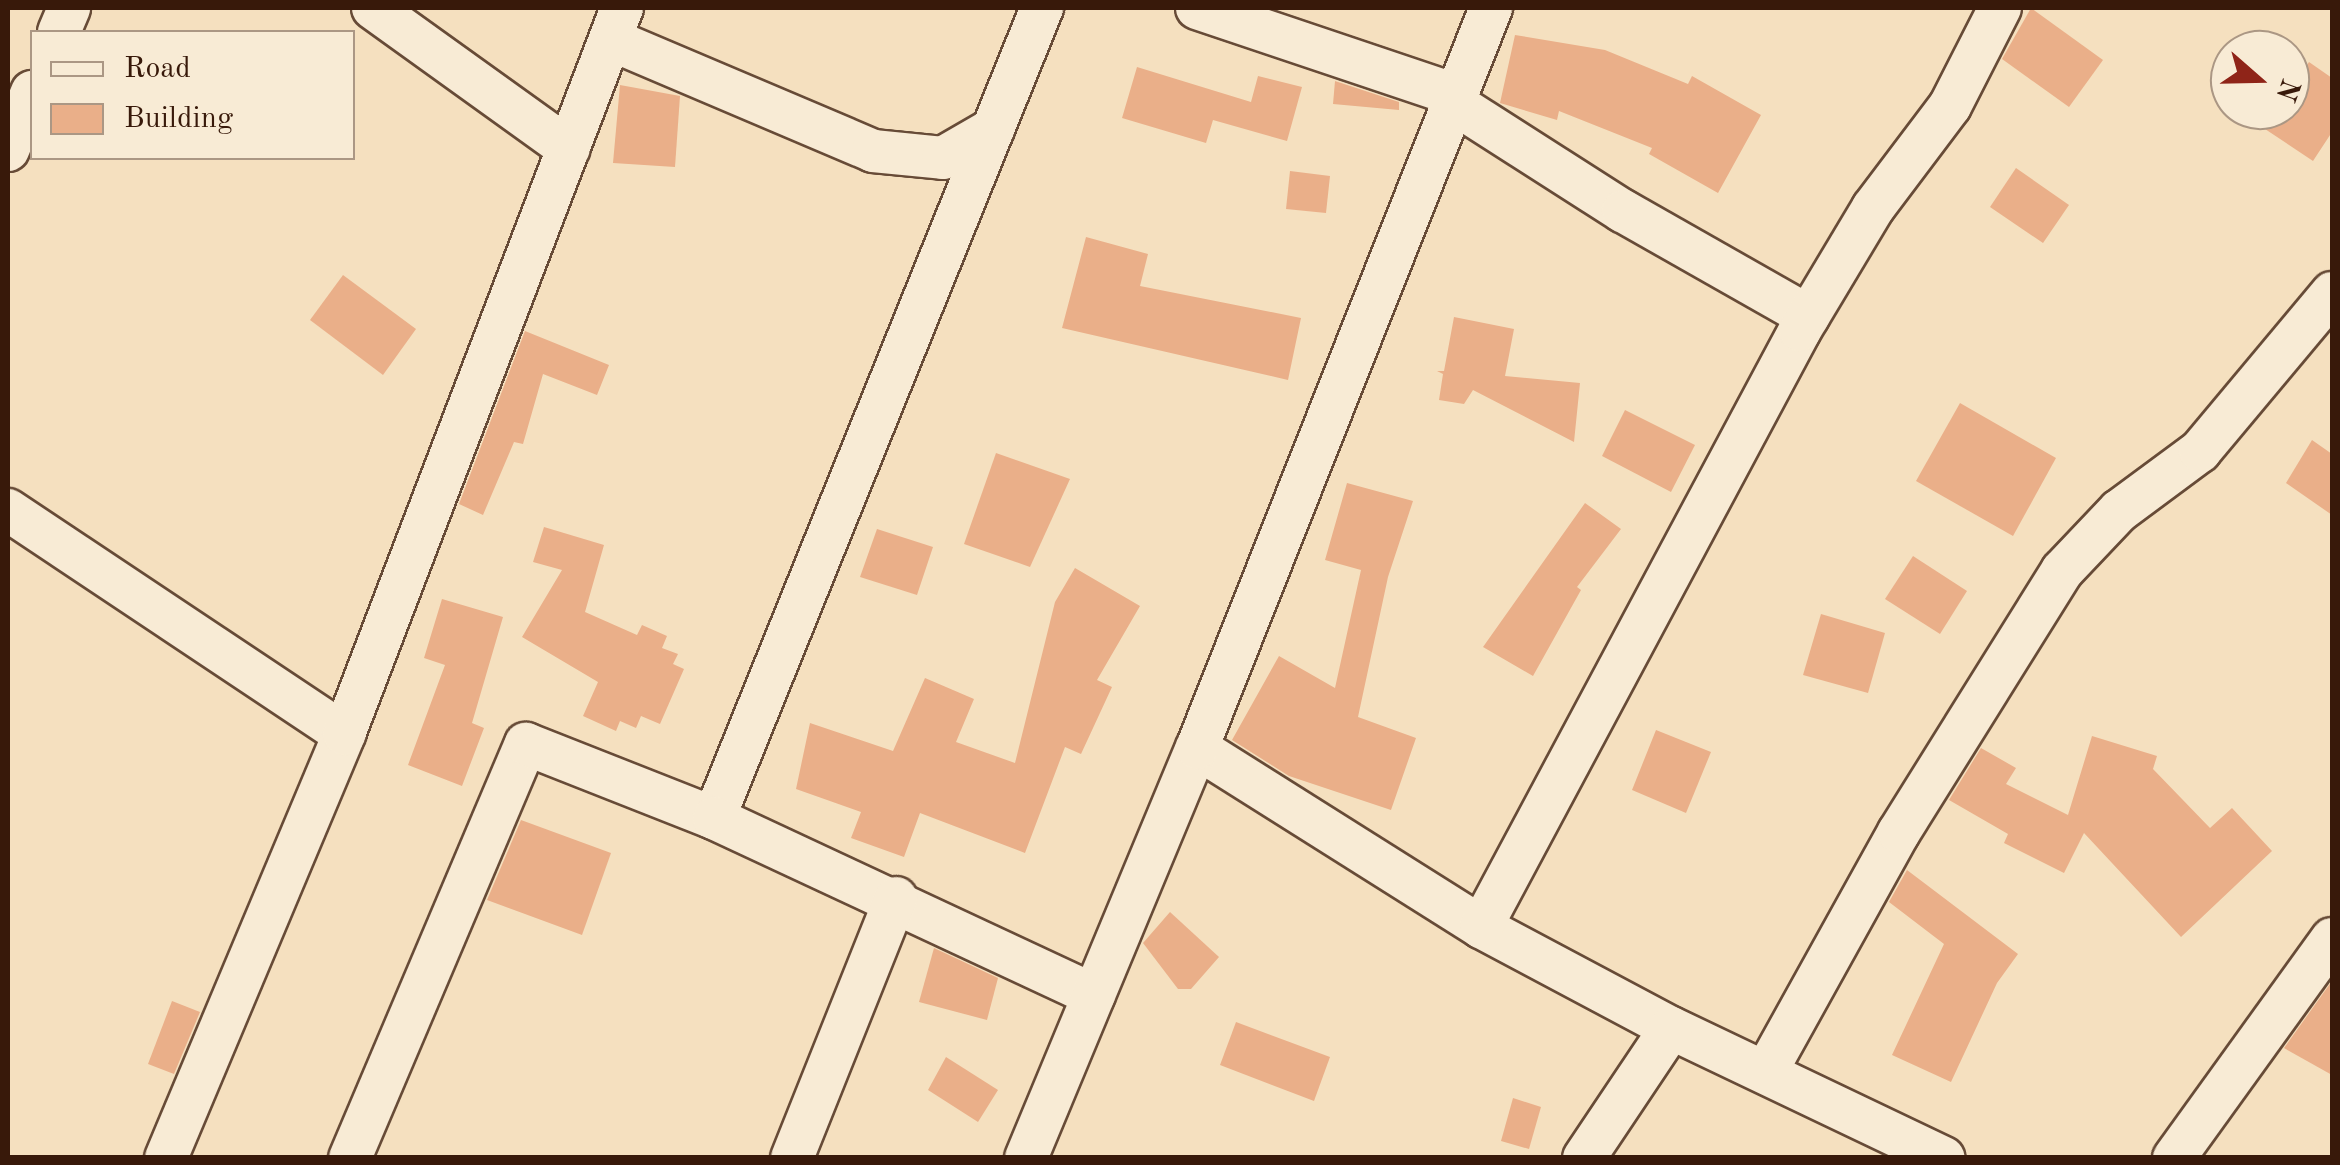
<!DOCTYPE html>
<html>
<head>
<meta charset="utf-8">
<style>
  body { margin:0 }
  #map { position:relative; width:2340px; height:1165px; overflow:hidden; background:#f5e0bf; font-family:"Old Standard TT",serif }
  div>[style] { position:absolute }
  .building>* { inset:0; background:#eaaf89 }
  .roads { filter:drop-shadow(2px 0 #674b37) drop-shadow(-2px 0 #674b37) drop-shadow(0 2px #674b37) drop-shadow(0 -2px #674b37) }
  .minor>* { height:42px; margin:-21px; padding:0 21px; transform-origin:21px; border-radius:21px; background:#f8ebd5 }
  span { translate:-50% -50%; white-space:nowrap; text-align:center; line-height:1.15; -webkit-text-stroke:8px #f8ebd5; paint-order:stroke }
  .frame { position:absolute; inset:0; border:10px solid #38190a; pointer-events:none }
  .legend { position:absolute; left:30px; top:30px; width:325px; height:130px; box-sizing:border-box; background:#f8ebd5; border:2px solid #ab9784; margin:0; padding:12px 18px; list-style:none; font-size:30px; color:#38190a }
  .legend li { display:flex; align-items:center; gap:20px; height:50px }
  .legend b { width:50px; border:2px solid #ab9784 }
  .north { position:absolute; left:2210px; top:30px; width:100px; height:100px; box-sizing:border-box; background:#f8ebd5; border:2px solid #ab9784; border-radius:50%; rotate:110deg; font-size:28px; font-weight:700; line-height:40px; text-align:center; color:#38190a }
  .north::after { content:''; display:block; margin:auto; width:35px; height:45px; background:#8f2418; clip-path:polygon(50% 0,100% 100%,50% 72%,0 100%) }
</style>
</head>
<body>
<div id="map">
  <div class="building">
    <i style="clip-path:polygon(2031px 8px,2103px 60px,2069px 107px,2002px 59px)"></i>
    <i style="clip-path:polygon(1515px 35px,1605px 50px,1688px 84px,1692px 76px,1761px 115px,1718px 193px,1649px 154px,1652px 148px,1559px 111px,1557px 120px,1500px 103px)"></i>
    <i style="clip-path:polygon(2309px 62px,2332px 78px,2332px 132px,2313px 161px,2265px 129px,2277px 110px,2290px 110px,2290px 91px)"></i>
    <i style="clip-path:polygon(1137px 67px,1251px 102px,1258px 76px,1302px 87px,1287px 141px,1213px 120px,1206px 143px,1122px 118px)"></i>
    <i style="clip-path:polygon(1335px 81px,1399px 102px,1399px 110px,1333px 104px)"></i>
    <i style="clip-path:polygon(620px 85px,680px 96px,675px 167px,613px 163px)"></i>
    <i style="clip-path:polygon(2016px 168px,2069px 205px,2043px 243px,1990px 207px)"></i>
    <i style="clip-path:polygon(1290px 171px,1330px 176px,1326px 213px,1286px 209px)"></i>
    <i style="clip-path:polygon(1086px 237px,1148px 254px,1140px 286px,1301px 318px,1288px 380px,1062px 328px)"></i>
    <i style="clip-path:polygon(343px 275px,416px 329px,383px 375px,310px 320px)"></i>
    <i style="clip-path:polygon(1454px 317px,1514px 329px,1505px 376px,1580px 383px,1574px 442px,1473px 390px,1464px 404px,1439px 400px,1443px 374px,1437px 371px,1444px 371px)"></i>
    <i style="clip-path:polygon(525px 331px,609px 365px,597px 395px,543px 374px,523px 444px,514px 442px,483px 515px,459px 504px)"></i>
    <i style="clip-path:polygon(1960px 403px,2056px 458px,2013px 536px,1916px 481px)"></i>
    <i style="clip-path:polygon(1625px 410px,1695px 445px,1671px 492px,1602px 456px)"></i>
    <i style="clip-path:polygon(2312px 440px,2332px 454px,2332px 515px,2286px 483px)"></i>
    <i style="clip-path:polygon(996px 453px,1070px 479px,1030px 567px,964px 544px)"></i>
    <i style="clip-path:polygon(1347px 483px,1413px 501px,1388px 577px,1358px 717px,1416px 738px,1391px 810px,1289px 776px,1232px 740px,1279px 656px,1335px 688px,1361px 570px,1325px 560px)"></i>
    <i style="clip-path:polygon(1585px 503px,1621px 529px,1577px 587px,1581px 590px,1533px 676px,1483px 647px)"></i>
    <i style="clip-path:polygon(544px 527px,604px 545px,585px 612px,637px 635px,642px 625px,667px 636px,662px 648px,678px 654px,673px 664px,684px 669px,660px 724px,641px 716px,636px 728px,620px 721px,616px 731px,583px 716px,598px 682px,522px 637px,562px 570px,533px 562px)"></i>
    <i style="clip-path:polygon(877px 529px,933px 547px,917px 595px,860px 577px)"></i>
    <i style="clip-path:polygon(1913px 556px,1967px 591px,1940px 634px,1885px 599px)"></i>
    <i style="clip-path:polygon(1075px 568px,1140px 606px,1097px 680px,1112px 687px,1081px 754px,1065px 747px,1025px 853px,920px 813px,904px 857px,851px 838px,861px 812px,796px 789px,810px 723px,893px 751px,925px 678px,974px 699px,956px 742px,1015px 763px,1055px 602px)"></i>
    <i style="clip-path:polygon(442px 599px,503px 617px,472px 723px,484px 728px,462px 786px,408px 765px,445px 665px,424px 658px)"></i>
    <i style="clip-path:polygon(1821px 614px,1885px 633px,1868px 693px,1803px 675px)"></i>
    <i style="clip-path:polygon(1656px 730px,1711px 752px,1686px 813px,1632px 790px)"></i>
    <i style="clip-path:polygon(2092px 736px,2157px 756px,2153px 769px,2210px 828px,2232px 808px,2272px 851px,2181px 937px,2084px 833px,2064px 873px,2004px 843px,2008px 834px,1949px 800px,1981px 748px,2016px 768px,2006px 784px,2068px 815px)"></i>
    <i style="clip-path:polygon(521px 820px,611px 853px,582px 935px,487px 900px)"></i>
    <i style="clip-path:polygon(1907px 870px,2018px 954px,1997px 983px,1951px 1082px,1892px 1055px,1944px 944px,1889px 902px)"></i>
    <i style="clip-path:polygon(1170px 912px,1219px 957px,1191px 989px,1178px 989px,1143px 943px)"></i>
    <i style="clip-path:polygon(934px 948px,998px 978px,987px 1020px,919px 1002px)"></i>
    <i style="clip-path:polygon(2332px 981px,2332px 1075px,2284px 1048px)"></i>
    <i style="clip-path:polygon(172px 1001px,200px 1012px,174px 1074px,148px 1064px)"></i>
    <i style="clip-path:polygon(1236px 1022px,1330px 1057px,1314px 1101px,1220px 1065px)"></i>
    <i style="clip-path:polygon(946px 1057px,998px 1090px,978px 1122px,928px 1090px)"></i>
    <i style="clip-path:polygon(1513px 1098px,1541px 1107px,1529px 1149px,1501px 1141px)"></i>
  </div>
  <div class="roads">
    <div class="minor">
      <i style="left:373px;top:8px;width:241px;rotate:35.7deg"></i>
      <i style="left:1197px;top:8px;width:264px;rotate:18.6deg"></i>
      <i style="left:1447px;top:92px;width:16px;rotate:52deg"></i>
      <i style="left:1457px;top:105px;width:197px;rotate:32.6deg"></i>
      <i style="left:1623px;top:211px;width:213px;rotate:29.6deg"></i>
      <i style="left:59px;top:32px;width:26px;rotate:-67deg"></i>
      <i style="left:612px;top:40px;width:284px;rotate:23deg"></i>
      <i style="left:873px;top:151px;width:70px;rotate:5.7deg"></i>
      <i style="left:943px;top:158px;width:58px;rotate:-30.1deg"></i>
      <i style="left:8px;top:150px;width:63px;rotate:-67.5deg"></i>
      <i style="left:8px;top:510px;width:404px;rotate:33.7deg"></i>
      <i style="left:1197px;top:748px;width:336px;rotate:32.2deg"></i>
      <i style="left:1481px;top:927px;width:215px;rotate:28deg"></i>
      <i style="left:1671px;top:1028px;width:302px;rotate:25.5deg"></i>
      <i style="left:714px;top:818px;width:874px;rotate:-67.96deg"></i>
      <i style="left:1481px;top:927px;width:677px;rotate:-61.88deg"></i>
      <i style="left:1800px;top:330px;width:142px;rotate:-59.1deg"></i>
      <i style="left:1873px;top:208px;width:128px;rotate:-53deg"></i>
      <i style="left:1950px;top:106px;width:110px;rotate:-63deg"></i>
      <i style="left:1767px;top:1070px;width:272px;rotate:-61deg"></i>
      <i style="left:1899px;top:832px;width:308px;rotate:-58deg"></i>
      <i style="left:2062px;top:571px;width:83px;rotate:-46.5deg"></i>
      <i style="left:2119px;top:511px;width:101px;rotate:-36.5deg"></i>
      <i style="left:2200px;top:451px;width:206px;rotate:-50.1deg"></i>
      <i style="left:166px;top:1158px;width:460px;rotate:-67.2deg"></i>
      <i style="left:344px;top:734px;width:777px;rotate:-69.05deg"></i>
      <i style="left:350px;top:1158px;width:450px;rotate:-67deg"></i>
      <i style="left:526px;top:744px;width:202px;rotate:21.5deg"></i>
      <i style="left:714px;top:818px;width:419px;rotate:25deg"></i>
      <i style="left:792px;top:1158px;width:280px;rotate:-68.2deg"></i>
      <i style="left:1026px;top:1158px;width:444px;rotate:-67.4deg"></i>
      <i style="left:1197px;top:748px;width:796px;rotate:-68.33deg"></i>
      <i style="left:1584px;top:1158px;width:156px;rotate:-56.2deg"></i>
      <i style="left:2174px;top:1158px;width:270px;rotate:-54.2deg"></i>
    </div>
  </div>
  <div class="frame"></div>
  <ul class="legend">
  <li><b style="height:12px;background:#f8ebd5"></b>Road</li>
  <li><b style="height:28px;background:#eaaf89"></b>Building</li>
  </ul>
  <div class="north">N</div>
</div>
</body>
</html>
